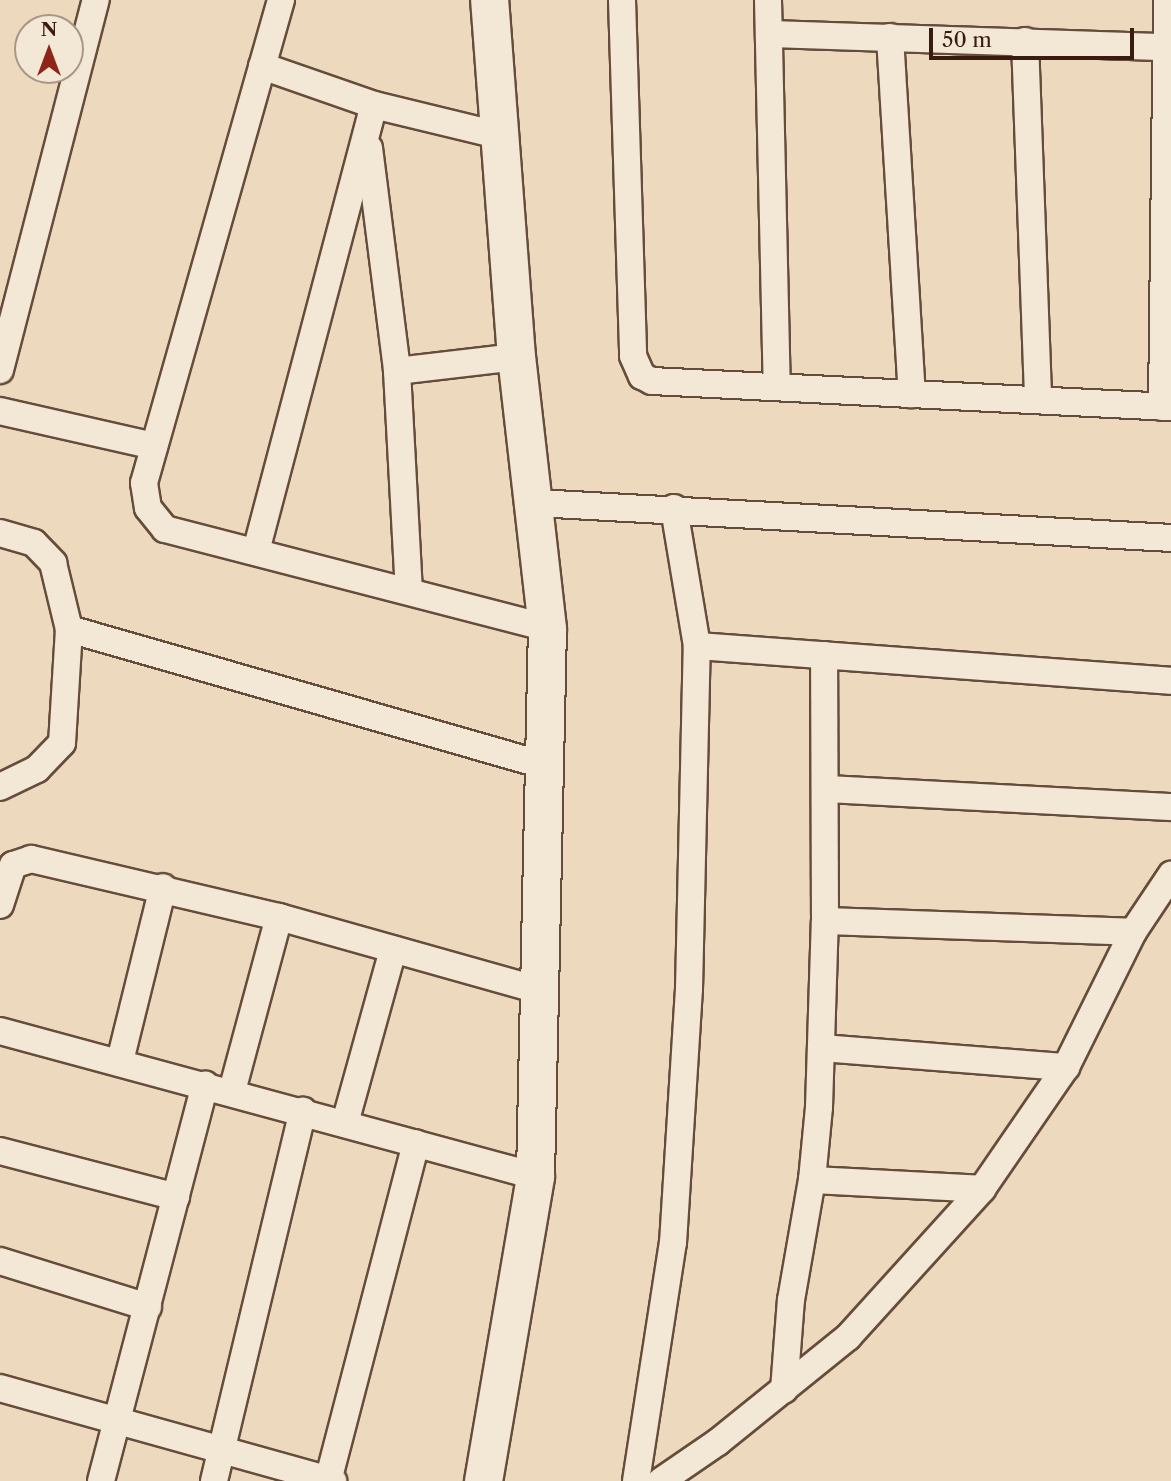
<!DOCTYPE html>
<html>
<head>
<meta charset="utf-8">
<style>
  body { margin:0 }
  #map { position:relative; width:1171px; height:1481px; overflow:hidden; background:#eddabe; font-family:"Libre Caslon Text",serif }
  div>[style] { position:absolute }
  .roads { filter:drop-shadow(2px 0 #664c3b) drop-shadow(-2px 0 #664c3b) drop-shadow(0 2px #664c3b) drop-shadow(0 -2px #664c3b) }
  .street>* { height:26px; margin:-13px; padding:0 13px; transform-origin:13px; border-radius:13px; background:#f3e7d5 }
  .secondary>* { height:37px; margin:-18.5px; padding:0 18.5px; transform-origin:18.5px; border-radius:18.5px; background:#f3e7d5 }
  span { translate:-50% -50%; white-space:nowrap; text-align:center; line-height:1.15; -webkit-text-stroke:5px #f3e7d5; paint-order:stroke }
  .north { position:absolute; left:14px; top:14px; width:70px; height:70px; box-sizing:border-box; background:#f3e7d5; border:2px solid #a99686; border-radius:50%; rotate:0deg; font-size:19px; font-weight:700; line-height:28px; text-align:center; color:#391c0f }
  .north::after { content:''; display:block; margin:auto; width:24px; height:32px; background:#8f2418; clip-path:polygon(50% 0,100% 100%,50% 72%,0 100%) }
  .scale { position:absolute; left:929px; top:28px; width:205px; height:32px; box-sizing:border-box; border:4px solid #391c0f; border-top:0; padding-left:9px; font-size:21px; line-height:24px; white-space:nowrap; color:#391c0f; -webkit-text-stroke:5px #f3e7d5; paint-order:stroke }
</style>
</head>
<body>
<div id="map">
  <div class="roads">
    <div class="street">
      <i style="left:281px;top:0;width:502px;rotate:105.84deg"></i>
      <i style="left:144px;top:483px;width:25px;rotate:81deg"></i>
      <i style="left:148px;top:508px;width:27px;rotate:51deg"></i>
      <i style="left:165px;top:529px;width:395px;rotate:14.5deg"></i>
      <i style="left:622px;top:0;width:356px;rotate:88.2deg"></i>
      <i style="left:633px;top:356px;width:22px;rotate:66deg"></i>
      <i style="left:642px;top:376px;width:11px;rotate:27deg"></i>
      <i style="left:652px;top:381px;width:520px;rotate:2.87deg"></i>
      <i style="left:768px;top:0;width:387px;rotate:88.7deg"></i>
      <i style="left:769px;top:34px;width:399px;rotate:1.9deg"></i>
      <i style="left:890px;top:37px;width:358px;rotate:86.5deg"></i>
      <i style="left:1025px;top:41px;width:359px;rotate:87.9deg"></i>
      <i style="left:262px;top:66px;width:119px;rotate:19.2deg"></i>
      <i style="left:374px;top:105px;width:132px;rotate:13.6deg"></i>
      <i style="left:369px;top:148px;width:225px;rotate:82.8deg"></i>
      <i style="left:397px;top:371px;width:219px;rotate:86.9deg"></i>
      <i style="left:0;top:370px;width:382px;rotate:-75.5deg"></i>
      <i style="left:397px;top:371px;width:120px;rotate:-6.7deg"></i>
      <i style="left:1162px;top:407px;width:407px;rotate:-89.3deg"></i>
      <i style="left:0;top:411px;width:158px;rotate:12.8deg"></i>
      <i style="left:536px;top:503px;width:636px;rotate:3.15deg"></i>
      <i style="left:0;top:533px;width:35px;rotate:16deg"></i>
      <i style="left:34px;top:543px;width:28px;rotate:46deg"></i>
      <i style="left:53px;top:563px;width:68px;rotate:76.4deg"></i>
      <i style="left:69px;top:629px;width:114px;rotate:93.5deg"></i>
      <i style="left:62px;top:743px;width:36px;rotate:134deg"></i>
      <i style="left:37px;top:769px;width:41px;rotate:154.1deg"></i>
      <i style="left:256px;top:551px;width:461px;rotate:-75.2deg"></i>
      <i style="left:69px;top:629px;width:492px;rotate:16deg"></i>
      <i style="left:697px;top:646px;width:475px;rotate:4.2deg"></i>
      <i style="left:826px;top:789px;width:345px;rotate:3deg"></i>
      <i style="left:0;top:905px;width:42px;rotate:-72deg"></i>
      <i style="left:13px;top:865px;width:19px;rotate:-18deg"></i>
      <i style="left:31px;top:859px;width:255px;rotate:13.2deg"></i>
      <i style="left:279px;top:917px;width:273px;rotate:15.7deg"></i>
      <i style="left:825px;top:921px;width:308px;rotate:2deg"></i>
      <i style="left:0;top:1031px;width:554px;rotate:15.16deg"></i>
      <i style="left:822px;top:1048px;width:245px;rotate:4.5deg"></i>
      <i style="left:120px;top:1061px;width:179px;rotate:-76.1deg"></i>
      <i style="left:232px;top:1091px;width:180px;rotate:-74.9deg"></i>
      <i style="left:345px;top:1123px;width:180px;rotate:-74.5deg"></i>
      <i style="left:0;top:1151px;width:182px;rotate:14.6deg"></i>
      <i style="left:812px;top:1180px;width:170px;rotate:3deg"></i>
      <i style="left:0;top:1261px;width:155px;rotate:17.3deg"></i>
      <i style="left:0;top:1388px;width:346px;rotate:15.6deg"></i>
      <i style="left:784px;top:1390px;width:90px;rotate:-85.6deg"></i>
      <i style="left:791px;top:1300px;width:122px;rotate:-80.1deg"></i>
      <i style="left:812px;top:1180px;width:73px;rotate:-84.5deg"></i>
      <i style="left:819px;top:1107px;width:186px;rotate:-88.2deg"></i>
      <i style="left:825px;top:921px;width:266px;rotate:-90.2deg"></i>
      <i style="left:101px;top:1481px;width:410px;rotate:-75.3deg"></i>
      <i style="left:214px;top:1481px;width:381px;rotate:-76.5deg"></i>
      <i style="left:328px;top:1481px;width:349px;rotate:-75.4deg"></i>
      <i style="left:636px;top:1481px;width:241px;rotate:-81.2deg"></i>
      <i style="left:673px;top:1243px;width:255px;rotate:-86.4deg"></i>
      <i style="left:689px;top:989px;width:343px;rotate:-88.7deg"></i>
      <i style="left:697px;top:646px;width:140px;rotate:-99.5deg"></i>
      <i style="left:661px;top:1481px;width:69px;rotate:-34.4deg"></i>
      <i style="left:718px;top:1442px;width:167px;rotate:-38.9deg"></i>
      <i style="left:848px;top:1337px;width:200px;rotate:-47.8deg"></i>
      <i style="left:982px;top:1189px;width:148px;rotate:-55.5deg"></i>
      <i style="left:1066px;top:1067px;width:151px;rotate:-63.6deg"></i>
      <i style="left:1133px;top:932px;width:69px;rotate:-56.3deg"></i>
    </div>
    <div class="secondary">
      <i style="left:483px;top:1481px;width:309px;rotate:-80.3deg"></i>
      <i style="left:535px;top:1176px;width:548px;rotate:-88.75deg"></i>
      <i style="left:547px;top:628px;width:273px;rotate:-96.5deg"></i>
      <i style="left:516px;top:357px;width:358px;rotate:-94.3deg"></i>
    </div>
  </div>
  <div class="north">N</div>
  <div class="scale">50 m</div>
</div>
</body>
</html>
